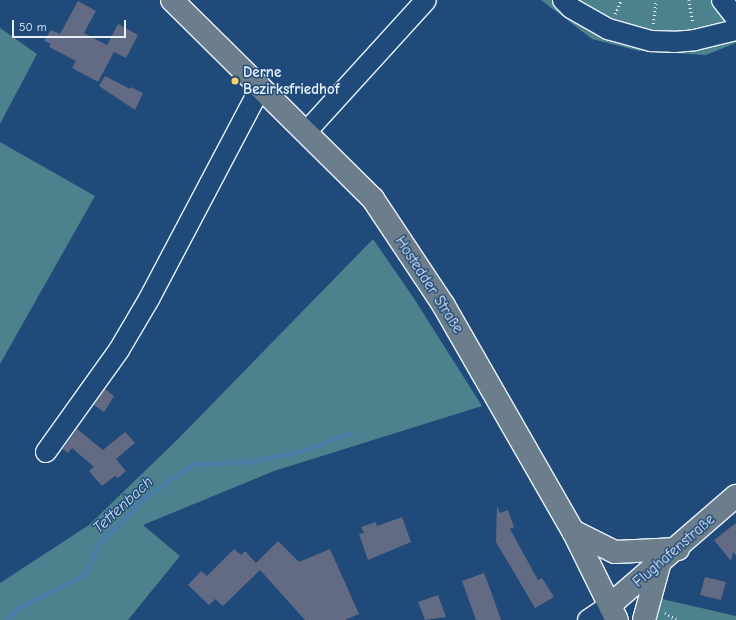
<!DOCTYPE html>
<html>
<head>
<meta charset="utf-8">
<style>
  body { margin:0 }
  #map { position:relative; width:736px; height:620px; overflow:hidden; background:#1f4a7a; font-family:"Comic Neue",sans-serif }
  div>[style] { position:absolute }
  .green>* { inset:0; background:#4c818e }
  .stream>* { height:4.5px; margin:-2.25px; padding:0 2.25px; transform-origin:2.25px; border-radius:2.25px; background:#487da6 }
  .building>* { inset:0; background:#626b83 }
  .path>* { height:2.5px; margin-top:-1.25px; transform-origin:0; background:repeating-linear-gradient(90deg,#e8f1f8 0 1px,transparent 0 4px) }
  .roads { filter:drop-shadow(1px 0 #e8f1f8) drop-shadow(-1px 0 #e8f1f8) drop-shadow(0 1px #e8f1f8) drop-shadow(0 -1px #e8f1f8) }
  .minor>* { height:20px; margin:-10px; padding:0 10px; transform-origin:10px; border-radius:10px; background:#1f4a7a }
  .major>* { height:22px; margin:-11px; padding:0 11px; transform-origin:11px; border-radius:11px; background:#6c7d8b }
  .dots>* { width:11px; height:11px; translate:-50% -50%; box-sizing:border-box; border:2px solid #1f4a7a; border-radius:50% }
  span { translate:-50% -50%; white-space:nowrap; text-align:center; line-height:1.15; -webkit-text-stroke:3px #1f4a7a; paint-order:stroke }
  .poi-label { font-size:15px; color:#e8f1f8; font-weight:700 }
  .left { translate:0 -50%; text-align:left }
  .street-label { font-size:15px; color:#e8f1f8 }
  .water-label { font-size:16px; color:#d0e0ec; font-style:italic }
  .scale { position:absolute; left:12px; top:20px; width:114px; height:18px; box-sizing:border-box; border:2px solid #e8f1f8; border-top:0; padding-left:5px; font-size:12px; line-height:14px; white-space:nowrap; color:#e8f1f8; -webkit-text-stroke:3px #1f4a7a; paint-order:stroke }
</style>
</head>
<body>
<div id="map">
  <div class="green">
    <i style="clip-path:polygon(541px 0,736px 0,736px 43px,706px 55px,639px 51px,592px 39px)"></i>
    <i style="clip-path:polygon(0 28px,37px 54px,0 124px)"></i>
    <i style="clip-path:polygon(0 142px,95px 196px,0 364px)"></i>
    <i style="clip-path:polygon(373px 239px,413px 297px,482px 406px,274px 471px,143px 525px,180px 556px,128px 620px,0 620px,0 583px,89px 525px,178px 439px)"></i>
    <i style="clip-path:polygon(662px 599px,736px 616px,736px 620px,656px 620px)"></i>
  </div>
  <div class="stream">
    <i style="left:7px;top:620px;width:18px;rotate:-47deg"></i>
    <i style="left:19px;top:607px;width:71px;rotate:-25.8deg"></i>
    <i style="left:83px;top:576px;width:37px;rotate:-63deg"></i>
    <i style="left:100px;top:543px;width:66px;rotate:-45deg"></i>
    <i style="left:147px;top:496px;width:56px;rotate:-34.8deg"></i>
    <i style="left:193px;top:464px;width:52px;rotate:-2.2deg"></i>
    <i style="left:245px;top:462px;width:55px;rotate:-10.5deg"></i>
    <i style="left:299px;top:452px;width:54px;rotate:-20.4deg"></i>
  </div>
  <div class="building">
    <i style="clip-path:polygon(78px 1px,96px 11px,84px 33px,107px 45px,118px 24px,138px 35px,126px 58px,114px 52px,98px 82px,72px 68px,76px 61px,49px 47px,51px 44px,44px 41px,51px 30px,60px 34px)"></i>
    <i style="clip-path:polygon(105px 76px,130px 89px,131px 87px,143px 93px,135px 110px,99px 86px)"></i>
    <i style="clip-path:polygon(105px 389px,114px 396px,104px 412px,94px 405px)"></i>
    <i style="clip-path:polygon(77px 429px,103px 450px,125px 432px,135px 443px,116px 459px,126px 471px,118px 478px,115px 476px,102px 486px,89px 471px,94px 467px,72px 448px,68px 453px,63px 449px)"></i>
    <i style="clip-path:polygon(497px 506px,500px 513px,508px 510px,514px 527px,510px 529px,538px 580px,542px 578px,554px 597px,535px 608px,496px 542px)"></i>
    <i style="clip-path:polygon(402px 517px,411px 542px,368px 560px,359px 534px,364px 533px,361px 527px,376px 522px,377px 526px)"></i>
    <i style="clip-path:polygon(736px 523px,736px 556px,733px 552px,731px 561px,714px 540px)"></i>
    <i style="clip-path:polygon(278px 541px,299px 562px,330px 549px,359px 614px,345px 620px,305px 620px,260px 570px,223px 606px,215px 599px,209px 605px,188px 585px,201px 571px,207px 576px,234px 549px,241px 555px,245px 551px,256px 563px)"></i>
    <i style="clip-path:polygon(484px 573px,493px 597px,501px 620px,476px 620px,462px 581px)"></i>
    <i style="clip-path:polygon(705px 577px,726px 582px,721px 600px,700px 595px)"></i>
    <i style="clip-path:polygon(438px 595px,446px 617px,425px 620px,418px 602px)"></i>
  </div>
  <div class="path">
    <i style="left:689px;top:0;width:23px;rotate:80deg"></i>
    <i style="left:615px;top:14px;width:15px;rotate:-67deg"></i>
    <i style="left:653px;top:24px;width:24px;rotate:-83deg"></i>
    <i style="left:665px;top:613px;width:15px;rotate:28deg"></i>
  </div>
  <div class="roads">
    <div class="minor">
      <i style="left:563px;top:0;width:11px;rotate:45deg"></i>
      <i style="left:571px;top:8px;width:43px;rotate:29.6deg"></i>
      <i style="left:608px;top:29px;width:45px;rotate:15.6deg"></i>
      <i style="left:651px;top:41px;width:23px;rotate:2deg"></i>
      <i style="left:674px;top:42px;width:21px;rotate:-5deg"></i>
      <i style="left:695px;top:40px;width:42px;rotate:-13.7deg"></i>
      <i style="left:722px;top:0;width:23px;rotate:52deg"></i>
      <i style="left:306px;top:132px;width:178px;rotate:-47.7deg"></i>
      <i style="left:46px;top:452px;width:125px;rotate:-54.4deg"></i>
      <i style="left:119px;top:350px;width:59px;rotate:-59.5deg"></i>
      <i style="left:149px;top:299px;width:240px;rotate:-62.2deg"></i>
      <i style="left:588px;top:620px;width:27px;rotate:-34deg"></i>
    </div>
    <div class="major">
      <i style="left:172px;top:0;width:283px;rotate:44.7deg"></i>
      <i style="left:373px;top:199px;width:128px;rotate:56.4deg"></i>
      <i style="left:444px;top:306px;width:259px;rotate:60.2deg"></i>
      <i style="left:573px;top:531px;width:99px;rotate:63.7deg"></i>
      <i style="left:573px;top:531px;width:47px;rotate:26.6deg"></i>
      <i style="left:615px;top:552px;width:63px;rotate:-2.7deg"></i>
      <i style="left:610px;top:605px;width:167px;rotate:-40.9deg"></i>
      <i style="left:644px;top:620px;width:57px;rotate:-74.7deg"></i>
    </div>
  </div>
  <div class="dots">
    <i style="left:235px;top:81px;background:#ffd166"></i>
  </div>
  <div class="poi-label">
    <span class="left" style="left:243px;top:81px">Derne<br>Bezirksfriedhof</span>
  </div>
  <div class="street-label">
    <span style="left:429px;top:285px;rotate:57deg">Hostedder Straße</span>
    <span style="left:674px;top:551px;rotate:-41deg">Flughafenstraße</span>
  </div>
  <div class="water-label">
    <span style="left:123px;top:505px;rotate:-43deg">Tettenbach</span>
  </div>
  <div class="scale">50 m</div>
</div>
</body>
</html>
